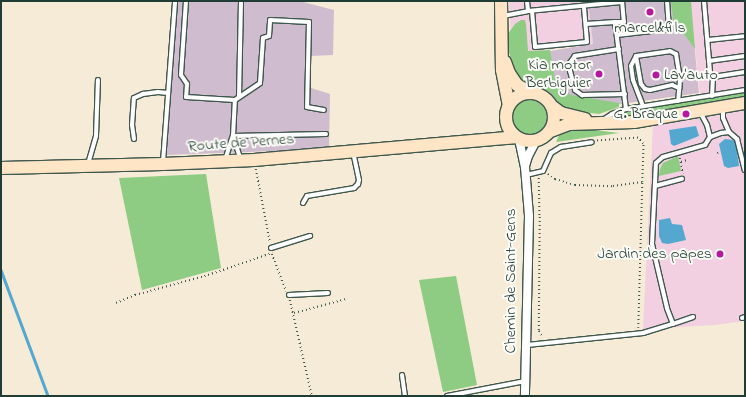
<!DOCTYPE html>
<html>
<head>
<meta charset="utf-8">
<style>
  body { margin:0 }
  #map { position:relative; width:746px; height:397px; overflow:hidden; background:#f5ebd6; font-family:"Indie Flower",sans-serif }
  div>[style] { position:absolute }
  .built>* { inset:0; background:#f2cfe1 }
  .industrial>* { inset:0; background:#cfbdcf }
  .green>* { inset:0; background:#8dcc82 }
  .round { border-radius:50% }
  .water>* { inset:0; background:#54a8d0 }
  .stream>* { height:2.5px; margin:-1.25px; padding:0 1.25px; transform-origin:1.25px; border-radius:1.25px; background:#54a8d0 }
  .path>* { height:1.5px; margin-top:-0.75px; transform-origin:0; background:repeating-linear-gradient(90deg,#3f574c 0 1px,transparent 0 4px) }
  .roads { filter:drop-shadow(1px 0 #3f574c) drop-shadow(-1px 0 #3f574c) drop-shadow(0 1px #3f574c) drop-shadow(0 -1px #3f574c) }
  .service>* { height:4px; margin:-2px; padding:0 2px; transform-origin:2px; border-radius:2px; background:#fff }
  .minor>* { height:8px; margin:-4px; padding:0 4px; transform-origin:4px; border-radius:4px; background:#fff }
  .secondary>* { height:12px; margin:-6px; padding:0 6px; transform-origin:6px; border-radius:6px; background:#fde5c5 }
  .secondary>.ring { margin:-6px; padding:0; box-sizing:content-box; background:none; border:12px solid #fde5c5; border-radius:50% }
  .dots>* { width:11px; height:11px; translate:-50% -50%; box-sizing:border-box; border:2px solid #fdfcf7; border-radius:50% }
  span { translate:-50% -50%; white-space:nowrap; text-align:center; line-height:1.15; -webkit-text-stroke:4px #fdfcf7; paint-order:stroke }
  .poi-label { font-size:16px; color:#1f3d34 }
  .right { translate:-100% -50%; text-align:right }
  .left { translate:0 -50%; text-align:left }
  .street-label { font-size:16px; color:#1f3d34 }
  .frame { position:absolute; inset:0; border:2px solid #1f3d34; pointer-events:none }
</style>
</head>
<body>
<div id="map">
  <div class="built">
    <i style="clip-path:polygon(509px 1px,588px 1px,593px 44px,512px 54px)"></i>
    <i style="clip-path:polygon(690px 1px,745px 1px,745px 321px,714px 325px,643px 329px,653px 125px,695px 118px,700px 94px)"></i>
  </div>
  <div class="industrial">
    <i style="clip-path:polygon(177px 1px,299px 1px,334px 10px,333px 55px,311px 56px,311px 88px,330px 94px,329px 149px,166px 155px)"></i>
    <i style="clip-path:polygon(588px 1px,690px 1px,699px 93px,571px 111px,552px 99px,541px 88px,528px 85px,514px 57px,593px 44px)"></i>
  </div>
  <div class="green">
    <i style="clip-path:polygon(671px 1px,691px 1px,695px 49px,684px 34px,675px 34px)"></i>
    <i style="clip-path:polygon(521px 20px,525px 20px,526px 24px,528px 51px,550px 50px,556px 86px,571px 95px,619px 103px,619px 107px,599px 114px,565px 110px,550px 92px,540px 87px,524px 84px,519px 81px,507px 47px,507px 35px,515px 24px)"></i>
    <i style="clip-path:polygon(745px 93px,745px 97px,651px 113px,621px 117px,613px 116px,621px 112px)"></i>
    <i class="round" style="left:511px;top:100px;width:36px;height:36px"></i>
    <i style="clip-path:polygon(578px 128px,619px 133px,556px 142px,560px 133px)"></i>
    <i style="clip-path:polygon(678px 156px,681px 171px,659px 176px,660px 169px,663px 163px)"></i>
    <i style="clip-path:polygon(206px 174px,221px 268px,142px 290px,119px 178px)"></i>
    <i style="clip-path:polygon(456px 276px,477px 385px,443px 392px,419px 280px)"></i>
  </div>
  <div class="water">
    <i style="clip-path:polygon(696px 126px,699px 136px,674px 146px,671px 144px,669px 130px)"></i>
    <i style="clip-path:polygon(725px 139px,733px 140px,736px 143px,739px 166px,728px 168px,724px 166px,719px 144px)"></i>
    <i style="clip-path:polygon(670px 218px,672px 224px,682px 225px,686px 240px,668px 244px,662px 243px,659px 236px,659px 220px)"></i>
  </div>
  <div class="stream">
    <i style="left:1px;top:270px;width:134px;rotate:69.5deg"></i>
  </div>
  <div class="path">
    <i style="left:717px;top:153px;width:2px;rotate:-27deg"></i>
    <i style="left:680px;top:158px;width:16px;rotate:79deg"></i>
    <i style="left:681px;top:162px;width:6px;rotate:-18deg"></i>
    <i style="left:256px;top:169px;width:74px;rotate:79.1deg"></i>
    <i style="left:548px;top:174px;width:9px;rotate:36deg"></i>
    <i style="left:555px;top:179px;width:21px;rotate:17deg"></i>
    <i style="left:575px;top:185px;width:38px;rotate:2deg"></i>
    <i style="left:613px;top:186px;width:29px;rotate:-8deg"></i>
    <i style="left:642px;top:182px;width:38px;rotate:-88deg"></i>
    <i style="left:643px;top:144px;width:8px;rotate:-130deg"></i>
    <i style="left:638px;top:138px;width:42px;rotate:175.9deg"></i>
    <i style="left:539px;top:178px;width:39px;rotate:89deg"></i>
    <i style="left:540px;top:217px;width:114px;rotate:90.5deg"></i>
    <i style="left:539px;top:331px;width:7px;rotate:56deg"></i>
    <i style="left:272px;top:254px;width:40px;rotate:69deg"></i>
    <i style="left:290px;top:300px;width:98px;rotate:77.1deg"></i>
    <i style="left:116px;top:303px;width:21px;rotate:-23deg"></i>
    <i style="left:135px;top:295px;width:76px;rotate:-15.3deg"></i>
    <i style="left:208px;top:275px;width:68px;rotate:-19deg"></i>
    <i style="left:294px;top:313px;width:54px;rotate:-15.1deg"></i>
    <i style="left:638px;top:328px;width:146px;rotate:-88.4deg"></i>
  </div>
  <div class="roads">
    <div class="service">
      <i style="left:186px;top:1px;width:74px;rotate:93.9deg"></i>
      <i style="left:181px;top:75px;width:11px;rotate:56deg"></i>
      <i style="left:187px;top:84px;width:13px;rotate:94deg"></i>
      <i style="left:186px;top:97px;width:49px;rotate:3.5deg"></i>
      <i style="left:527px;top:1px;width:10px;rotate:84deg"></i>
      <i style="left:622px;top:1px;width:21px;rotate:85deg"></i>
      <i style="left:624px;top:22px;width:9px;rotate:180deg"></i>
      <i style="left:615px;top:22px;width:88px;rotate:82.8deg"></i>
      <i style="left:704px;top:1px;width:71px;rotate:85.2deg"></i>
      <i style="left:710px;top:72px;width:6px;rotate:59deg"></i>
      <i style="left:713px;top:77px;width:32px;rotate:-9deg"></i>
      <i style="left:532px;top:11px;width:36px;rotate:85deg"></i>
      <i style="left:535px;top:47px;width:52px;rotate:-5.5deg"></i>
      <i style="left:587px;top:42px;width:36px;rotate:-95deg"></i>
      <i style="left:503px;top:16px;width:25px;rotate:-11deg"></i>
      <i style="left:528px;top:11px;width:94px;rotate:-5.5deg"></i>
      <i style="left:586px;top:24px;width:29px;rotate:-4deg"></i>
      <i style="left:617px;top:35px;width:52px;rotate:-6.6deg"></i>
      <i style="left:669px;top:29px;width:28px;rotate:-94deg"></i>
      <i style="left:708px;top:40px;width:37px;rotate:-6deg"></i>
      <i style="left:619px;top:49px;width:45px;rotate:171deg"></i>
      <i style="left:575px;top:56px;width:9px;rotate:126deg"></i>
      <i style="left:570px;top:63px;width:8px;rotate:90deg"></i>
      <i style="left:570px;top:71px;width:20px;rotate:75deg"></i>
      <i style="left:575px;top:90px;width:9px;rotate:36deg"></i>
      <i style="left:582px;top:95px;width:43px;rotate:-1.3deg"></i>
      <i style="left:636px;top:56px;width:28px;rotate:80deg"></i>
      <i style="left:641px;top:84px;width:6px;rotate:51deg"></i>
      <i style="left:645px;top:89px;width:5px;rotate:11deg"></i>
      <i style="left:650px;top:90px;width:23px;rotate:-13deg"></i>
      <i style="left:672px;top:85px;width:8px;rotate:23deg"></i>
      <i style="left:709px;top:61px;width:36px;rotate:-8deg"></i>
      <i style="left:712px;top:96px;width:19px;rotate:-87deg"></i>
      <i style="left:239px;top:97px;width:96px;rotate:-88.8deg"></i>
      <i style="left:643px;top:106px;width:28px;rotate:-111deg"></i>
      <i style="left:633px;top:80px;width:14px;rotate:-98deg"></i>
      <i style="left:631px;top:66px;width:11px;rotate:-63deg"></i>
      <i style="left:636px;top:56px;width:34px;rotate:-8deg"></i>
      <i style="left:670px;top:51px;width:7px;rotate:27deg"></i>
      <i style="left:676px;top:54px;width:26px;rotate:81deg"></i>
      <i style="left:680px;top:80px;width:21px;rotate:95deg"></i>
      <i style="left:723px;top:108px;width:10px;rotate:90deg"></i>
      <i style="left:723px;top:118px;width:15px;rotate:67deg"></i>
      <i style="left:603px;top:120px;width:11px;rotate:-34deg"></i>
      <i style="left:612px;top:114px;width:15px;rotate:-20deg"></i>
      <i style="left:626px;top:109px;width:121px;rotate:-9.1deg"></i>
      <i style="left:233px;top:136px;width:93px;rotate:-1.2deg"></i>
      <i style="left:233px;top:136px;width:25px;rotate:72deg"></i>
      <i style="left:710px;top:137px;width:12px;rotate:-20deg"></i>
      <i style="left:721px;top:133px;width:8px;rotate:-7deg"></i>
      <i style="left:729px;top:132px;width:11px;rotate:41deg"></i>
      <i style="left:737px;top:139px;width:32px;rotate:76deg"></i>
      <i style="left:134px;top:139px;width:14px;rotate:-98deg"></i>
      <i style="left:132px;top:125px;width:27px;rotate:-86deg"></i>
      <i style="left:134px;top:98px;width:10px;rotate:-24deg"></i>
      <i style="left:143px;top:94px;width:15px;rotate:-8deg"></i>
      <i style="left:158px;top:92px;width:10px;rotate:6deg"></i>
      <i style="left:225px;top:160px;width:25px;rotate:-72deg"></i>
      <i style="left:233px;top:136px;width:36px;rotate:-87deg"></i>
      <i style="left:235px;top:100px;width:30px;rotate:-34deg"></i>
      <i style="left:260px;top:83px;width:45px;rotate:-86.2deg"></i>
      <i style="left:263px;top:38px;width:6px;rotate:-18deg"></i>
      <i style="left:269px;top:36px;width:16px;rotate:-86deg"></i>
      <i style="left:270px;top:20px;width:39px;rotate:3deg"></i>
      <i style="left:309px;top:22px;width:85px;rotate:91.3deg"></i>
      <i style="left:307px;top:107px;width:17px;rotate:10deg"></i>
      <i style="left:163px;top:162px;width:161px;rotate:-85.7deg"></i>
      <i style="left:88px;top:164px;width:29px;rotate:-74deg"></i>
      <i style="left:96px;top:136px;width:56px;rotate:-88deg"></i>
      <i style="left:526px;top:175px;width:17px;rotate:-13deg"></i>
      <i style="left:543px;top:171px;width:20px;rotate:-66deg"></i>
      <i style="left:551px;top:153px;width:12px;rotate:-31deg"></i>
      <i style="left:561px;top:147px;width:31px;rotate:-9deg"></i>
      <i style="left:655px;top:186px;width:28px;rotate:-15deg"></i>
      <i style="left:303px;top:203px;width:8px;rotate:-60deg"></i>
      <i style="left:307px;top:196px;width:48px;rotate:-9.7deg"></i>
      <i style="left:354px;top:188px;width:6px;rotate:-45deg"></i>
      <i style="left:358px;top:184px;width:4px;rotate:-76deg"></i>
      <i style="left:359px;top:180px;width:29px;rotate:-102deg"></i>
      <i style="left:271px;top:248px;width:41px;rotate:-17.1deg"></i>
      <i style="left:289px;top:295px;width:39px;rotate:-3deg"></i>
      <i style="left:693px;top:317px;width:21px;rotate:161deg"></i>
      <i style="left:673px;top:324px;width:17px;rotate:-111deg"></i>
      <i style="left:667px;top:308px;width:66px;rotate:-103.2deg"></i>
      <i style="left:652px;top:244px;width:81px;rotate:-87.2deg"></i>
      <i style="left:656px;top:163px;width:9px;rotate:-41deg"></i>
      <i style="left:663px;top:157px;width:44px;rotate:-15.9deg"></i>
      <i style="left:705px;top:145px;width:9px;rotate:-58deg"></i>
      <i style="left:710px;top:137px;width:12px;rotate:-104deg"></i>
      <i style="left:707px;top:125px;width:15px;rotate:-118deg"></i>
      <i style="left:742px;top:318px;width:3px;rotate:-18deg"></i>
      <i style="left:527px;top:345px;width:117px;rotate:-5.9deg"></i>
      <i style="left:643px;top:333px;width:31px;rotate:-17deg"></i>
      <i style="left:402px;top:375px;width:21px;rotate:82deg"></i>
      <i style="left:447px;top:396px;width:80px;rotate:-10.8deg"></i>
    </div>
    <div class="minor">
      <i style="left:519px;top:139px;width:29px;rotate:78deg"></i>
      <i style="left:525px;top:167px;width:49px;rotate:85.3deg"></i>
      <i style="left:529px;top:216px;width:180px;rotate:91.3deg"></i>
      <i style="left:525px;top:166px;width:10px;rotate:-73deg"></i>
      <i style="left:528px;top:156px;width:17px;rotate:-62deg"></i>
    </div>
    <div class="secondary">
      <i style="left:501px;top:1px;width:69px;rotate:89.2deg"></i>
      <i style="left:502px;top:70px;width:36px;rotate:79deg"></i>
      <i style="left:505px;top:62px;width:12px;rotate:70deg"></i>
      <i style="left:509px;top:73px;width:14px;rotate:56deg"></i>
      <i style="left:517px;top:85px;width:16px;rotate:30deg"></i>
      <i class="ring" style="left:506px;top:93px;width:36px;height:36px"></i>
      <i style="left:553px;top:107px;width:10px;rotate:37deg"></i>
      <i style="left:561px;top:113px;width:25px;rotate:14deg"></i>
      <i style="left:551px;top:131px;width:19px;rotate:-21deg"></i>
      <i style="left:569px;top:124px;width:65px;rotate:-1.8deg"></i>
      <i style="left:634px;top:122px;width:113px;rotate:-9.7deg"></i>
      <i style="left:1px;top:168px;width:162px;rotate:-1.4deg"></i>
      <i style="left:163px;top:164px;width:91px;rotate:-2.5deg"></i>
      <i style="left:254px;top:160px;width:262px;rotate:-5deg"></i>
    </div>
  </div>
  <div class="dots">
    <i style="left:650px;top:12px;background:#b5179e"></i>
    <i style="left:599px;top:74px;background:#b5179e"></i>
    <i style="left:656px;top:75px;background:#b5179e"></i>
    <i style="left:686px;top:114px;background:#b5179e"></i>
    <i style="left:720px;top:254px;background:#b5179e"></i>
  </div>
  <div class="poi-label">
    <span style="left:650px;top:28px">marcel&amp;fils</span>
    <span class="right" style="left:591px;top:74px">Kia motor<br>Berbiguier</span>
    <span class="left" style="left:664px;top:75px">Lav'auto</span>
    <span class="right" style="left:678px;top:114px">G. Braque</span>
    <span class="right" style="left:712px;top:254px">Jardin des papes</span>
  </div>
  <div class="street-label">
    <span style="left:241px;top:143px;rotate:-4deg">Route de Pernes</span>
    <span style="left:511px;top:281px;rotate:-90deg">Chemin de Saint-Gens</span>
  </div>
  <div class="frame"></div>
</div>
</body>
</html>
